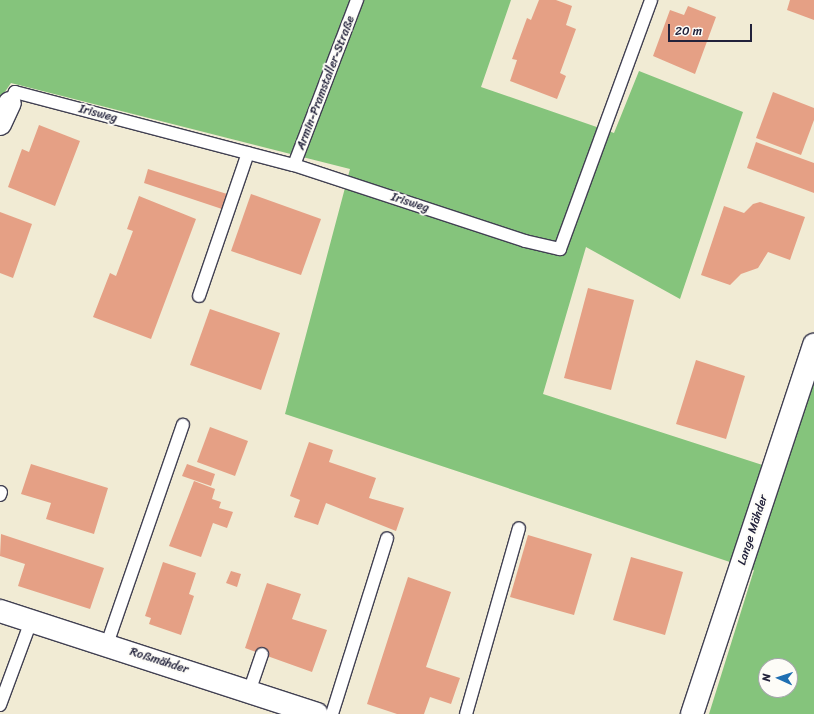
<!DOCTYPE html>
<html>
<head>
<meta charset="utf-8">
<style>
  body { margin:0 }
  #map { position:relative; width:814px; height:714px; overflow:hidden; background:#f1ebd4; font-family:Sriracha,sans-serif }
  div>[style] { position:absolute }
  .green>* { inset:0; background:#85c47c }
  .building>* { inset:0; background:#e5a085 }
  .roads { filter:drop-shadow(1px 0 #414052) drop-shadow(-1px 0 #414052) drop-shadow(0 1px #414052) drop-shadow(0 -1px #414052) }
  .lane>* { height:12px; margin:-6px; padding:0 6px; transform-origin:6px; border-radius:6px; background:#fff }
  .street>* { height:22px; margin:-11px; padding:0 11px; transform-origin:11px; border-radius:11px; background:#fff }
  span { translate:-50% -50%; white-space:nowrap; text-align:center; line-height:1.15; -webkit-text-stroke:4px #fdfcf7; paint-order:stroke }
  .street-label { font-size:12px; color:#22223b }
  .north { position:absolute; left:758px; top:658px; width:40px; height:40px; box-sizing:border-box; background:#fdfcf7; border:1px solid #a5a5ac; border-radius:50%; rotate:273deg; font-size:11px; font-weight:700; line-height:16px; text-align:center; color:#22223b }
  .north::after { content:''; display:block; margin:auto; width:14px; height:18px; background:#1f6fb2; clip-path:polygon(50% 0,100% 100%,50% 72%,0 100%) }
  .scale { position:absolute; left:668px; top:24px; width:84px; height:18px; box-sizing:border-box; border:2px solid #22223b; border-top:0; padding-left:5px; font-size:12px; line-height:14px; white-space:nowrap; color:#22223b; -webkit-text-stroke:3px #fdfcf7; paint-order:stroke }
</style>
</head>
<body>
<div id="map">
  <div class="green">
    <i style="clip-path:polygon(evenodd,0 0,511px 0,481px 87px,614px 133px,639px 71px,743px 112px,680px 299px,586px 247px,543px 394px,784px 472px,814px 377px,814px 714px,709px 714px,754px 570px,285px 414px,350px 169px,11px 83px,0 99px,0 0,766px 666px,790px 666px,790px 690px,766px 690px,766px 666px)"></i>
  </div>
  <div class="building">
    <i style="clip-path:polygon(539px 0,556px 0,572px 6px,566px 25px,576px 29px,560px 73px,566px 76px,557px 99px,510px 81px,517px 60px,512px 59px,527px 18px,531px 20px)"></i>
    <i style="clip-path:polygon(790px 0,814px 0,814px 20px,787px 10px)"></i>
    <i style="clip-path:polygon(688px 6px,716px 17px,695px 74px,653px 56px,670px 10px,684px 15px)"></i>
    <i style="clip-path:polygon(773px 92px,814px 108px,814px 120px,801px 155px,756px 138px)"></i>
    <i style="clip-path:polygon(39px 125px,80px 141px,55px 206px,8px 187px,22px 149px,29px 152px)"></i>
    <i style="clip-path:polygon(756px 142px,814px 163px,814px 193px,747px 168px)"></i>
    <i style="clip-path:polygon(148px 169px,227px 194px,222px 209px,144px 183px)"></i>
    <i style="clip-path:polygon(251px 194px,321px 219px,301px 275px,231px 251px)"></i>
    <i style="clip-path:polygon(139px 196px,196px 219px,151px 339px,93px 317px,110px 273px,116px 276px,133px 231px,127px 229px)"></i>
    <i style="clip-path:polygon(760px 202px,805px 217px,790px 260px,768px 252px,758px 268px,741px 274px,730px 285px,701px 275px,724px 206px,744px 213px,753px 204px)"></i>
    <i style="clip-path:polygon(0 212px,32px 224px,13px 278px,0 273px)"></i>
    <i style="clip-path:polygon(588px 288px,634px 300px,611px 390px,564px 378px)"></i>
    <i style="clip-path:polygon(210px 309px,280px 333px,261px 390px,190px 365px)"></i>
    <i style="clip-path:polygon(696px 360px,745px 376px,726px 439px,676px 424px)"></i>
    <i style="clip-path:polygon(210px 427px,248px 441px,235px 476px,197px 462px)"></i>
    <i style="clip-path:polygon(309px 442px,333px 450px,329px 462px,376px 478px,369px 498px,404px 508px,396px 531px,326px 503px,318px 525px,294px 517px,300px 500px,290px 496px)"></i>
    <i style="clip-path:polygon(31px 464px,108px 488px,94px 534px,46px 519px,51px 503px,21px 494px)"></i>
    <i style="clip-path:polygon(187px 464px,215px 474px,211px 486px,182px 476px)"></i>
    <i style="clip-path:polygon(194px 481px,215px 489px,212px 499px,221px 502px,219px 508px,233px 512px,227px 528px,213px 523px,201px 557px,169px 546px)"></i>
    <i style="clip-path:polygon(1px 534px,104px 568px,90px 609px,18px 586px,25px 564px,0 556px)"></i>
    <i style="clip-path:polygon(528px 535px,592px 554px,574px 615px,510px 597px)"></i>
    <i style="clip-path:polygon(631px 557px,683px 572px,665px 635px,613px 620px)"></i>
    <i style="clip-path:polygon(163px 562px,196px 573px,189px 594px,194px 596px,181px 635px,149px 624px,151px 618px,145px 616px)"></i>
    <i style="clip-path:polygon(231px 571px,241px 574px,237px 587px,226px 583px)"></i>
    <i style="clip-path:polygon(408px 577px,451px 592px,426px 667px,460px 678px,451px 704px,430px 697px,424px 714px,397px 714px,367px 704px)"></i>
    <i style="clip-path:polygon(267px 583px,301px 594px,292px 619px,327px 630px,312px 672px,245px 648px)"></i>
  </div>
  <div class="roads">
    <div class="lane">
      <i style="left:10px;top:103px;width:12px;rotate:-66deg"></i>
      <i style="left:15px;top:92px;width:288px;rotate:14.7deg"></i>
      <i style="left:294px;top:165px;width:243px;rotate:18.2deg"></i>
      <i style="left:525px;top:241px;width:36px;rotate:13deg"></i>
      <i style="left:560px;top:249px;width:265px;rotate:-69.9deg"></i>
      <i style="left:294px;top:165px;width:177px;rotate:-69.1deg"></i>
      <i style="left:199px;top:296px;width:151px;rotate:-71.1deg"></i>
      <i style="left:0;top:495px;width:3px;rotate:-72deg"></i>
      <i style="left:107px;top:644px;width:232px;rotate:-70.9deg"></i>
      <i style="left:249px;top:692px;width:40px;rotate:-71.1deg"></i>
      <i style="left:0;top:705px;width:90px;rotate:-69.7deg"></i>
      <i style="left:332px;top:714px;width:184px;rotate:-72.6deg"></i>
      <i style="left:466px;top:714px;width:193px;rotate:-74.1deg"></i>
    </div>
    <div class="street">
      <i style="left:0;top:124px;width:23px;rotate:-65deg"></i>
      <i style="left:0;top:611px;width:333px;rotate:18deg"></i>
      <i style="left:692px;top:714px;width:389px;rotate:-71.7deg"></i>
    </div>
  </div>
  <div class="street-label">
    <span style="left:326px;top:83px;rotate:-69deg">Armin-Pramstaller-Straße</span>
    <span style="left:98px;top:114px;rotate:15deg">Irisweg</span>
    <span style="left:410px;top:203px;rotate:18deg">Irisweg</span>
    <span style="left:753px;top:530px;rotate:-72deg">Lange Mähder</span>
    <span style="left:159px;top:661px;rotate:18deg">Roßmähder</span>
  </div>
  <div class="north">N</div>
  <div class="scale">20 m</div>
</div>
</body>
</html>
